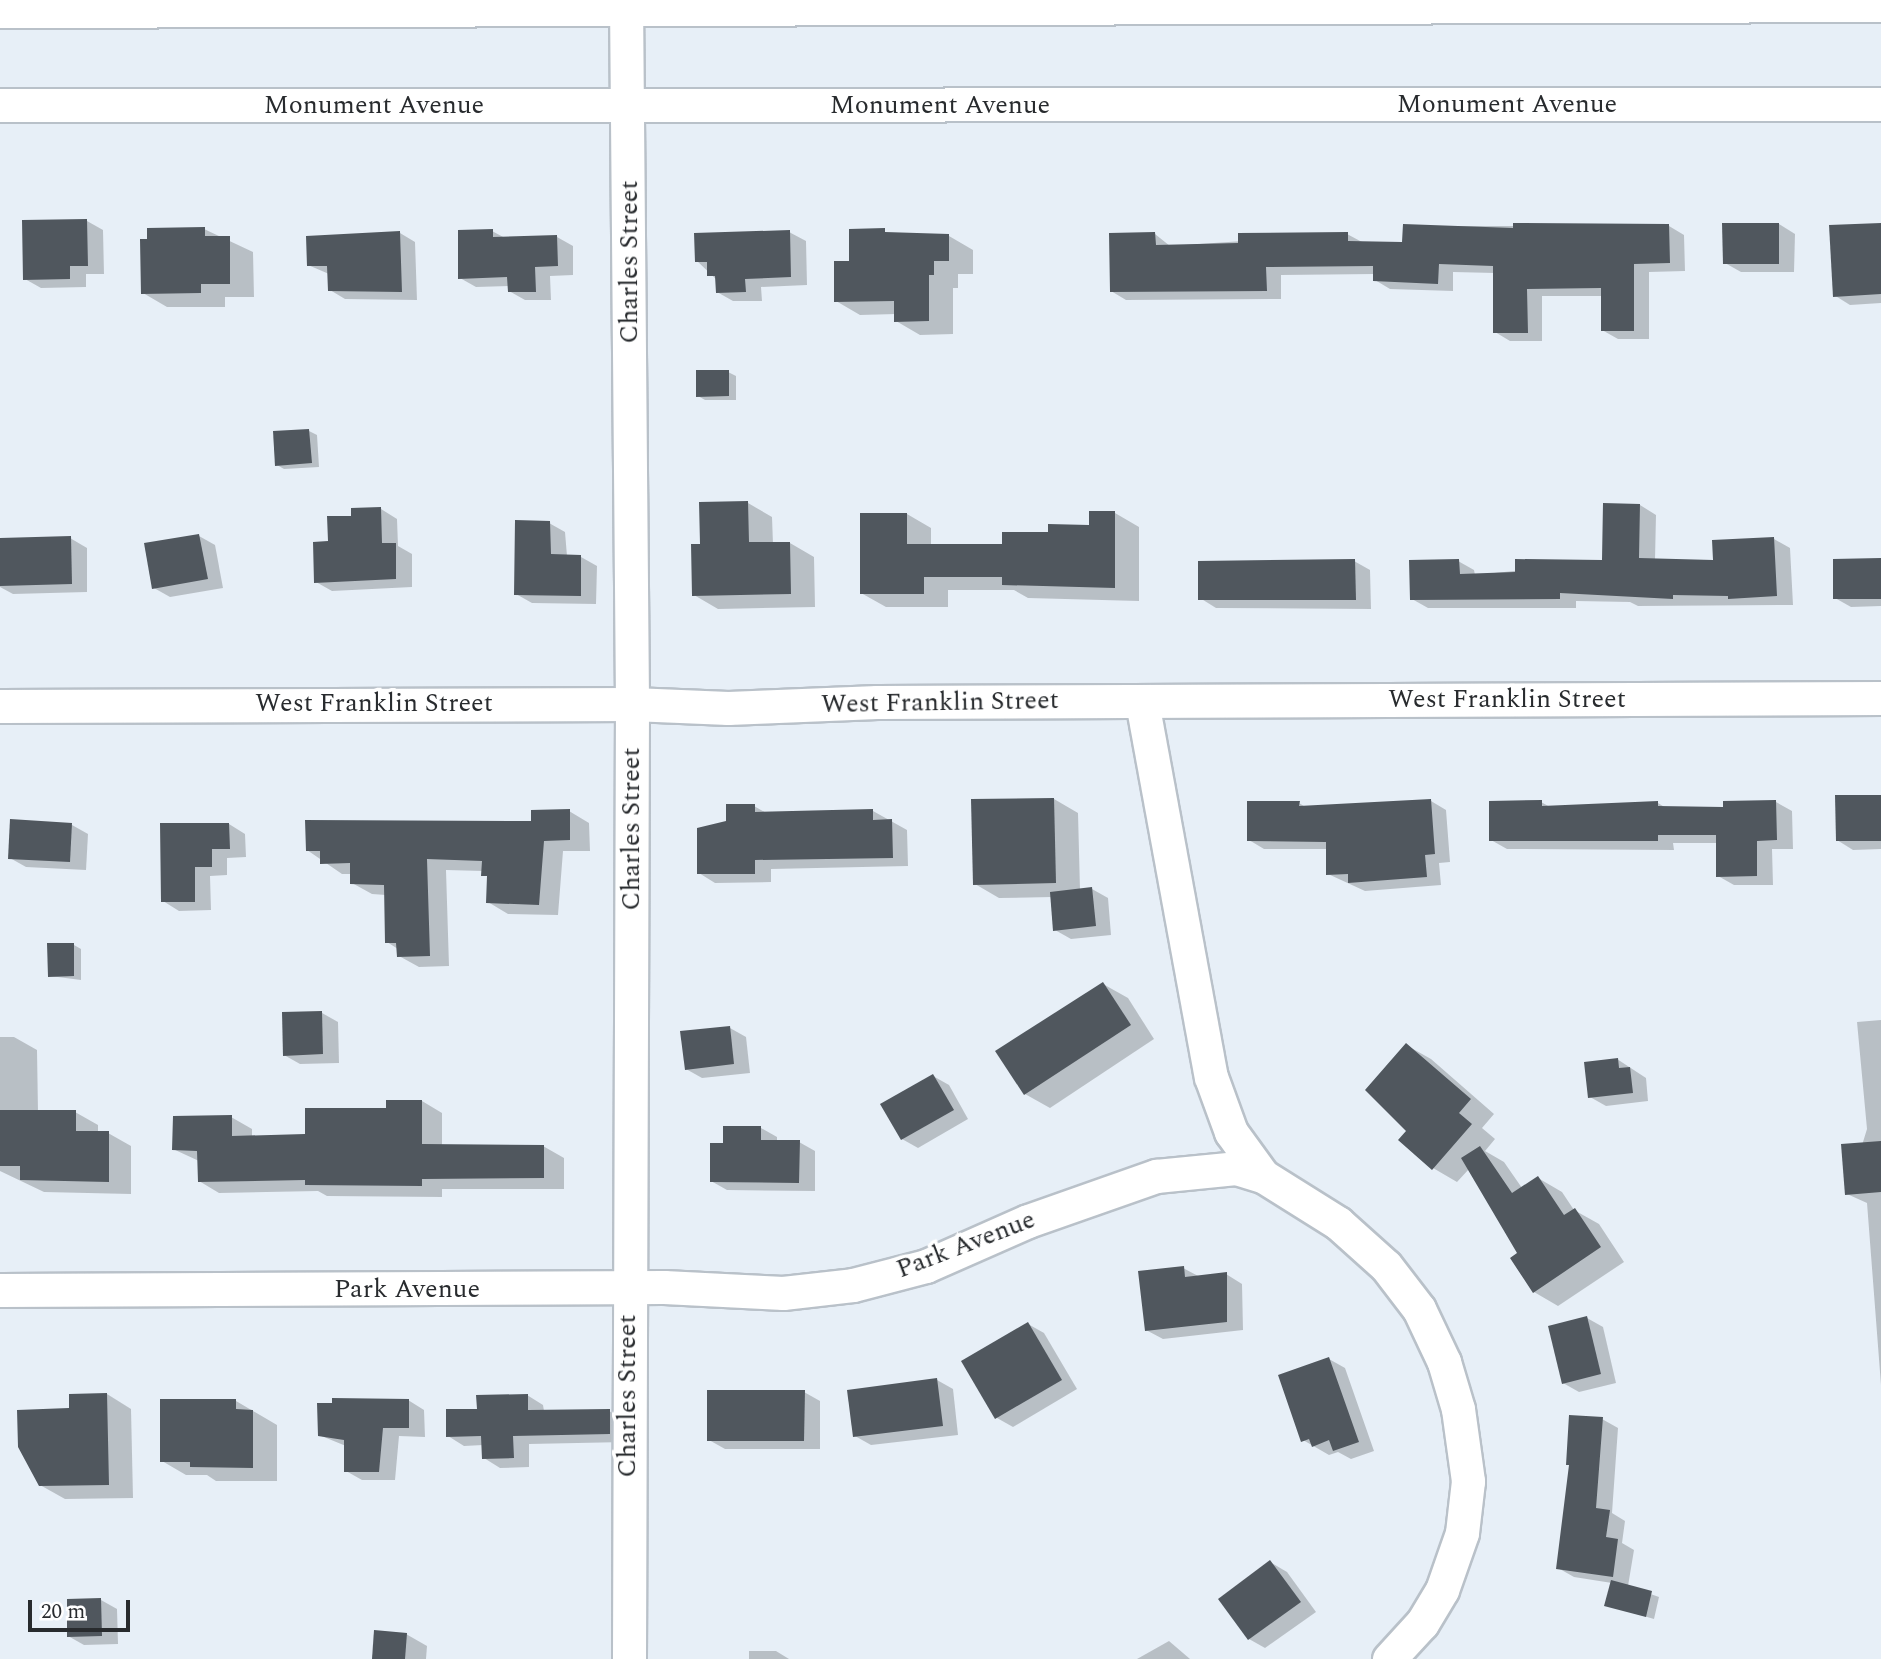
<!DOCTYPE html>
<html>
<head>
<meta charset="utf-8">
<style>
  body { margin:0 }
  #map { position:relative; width:1881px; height:1659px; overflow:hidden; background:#e7eff7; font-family:Spectral,serif }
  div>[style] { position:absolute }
  .shadow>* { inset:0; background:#0003 }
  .building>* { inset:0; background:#50575e }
  .roads { filter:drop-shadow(2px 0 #b9c1c9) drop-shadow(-2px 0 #b9c1c9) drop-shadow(0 2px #b9c1c9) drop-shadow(0 -2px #b9c1c9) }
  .minor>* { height:33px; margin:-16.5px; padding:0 16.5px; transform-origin:16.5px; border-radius:16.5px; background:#fff }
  span { translate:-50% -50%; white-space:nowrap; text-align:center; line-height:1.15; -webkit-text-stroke:7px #fff; paint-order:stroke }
  .street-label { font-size:26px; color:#282b2e }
  .scale { position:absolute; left:28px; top:1600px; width:102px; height:32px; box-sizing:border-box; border:4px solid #282b2e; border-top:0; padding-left:9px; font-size:21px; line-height:24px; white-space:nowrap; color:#282b2e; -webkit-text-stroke:5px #fff; paint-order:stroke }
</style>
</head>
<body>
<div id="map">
  <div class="shadow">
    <i style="clip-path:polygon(87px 221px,103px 230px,104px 274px,86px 274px,86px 287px,41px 288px,25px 279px)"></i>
    <i style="clip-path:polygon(1779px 224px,1795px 234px,1794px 272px,1741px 272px,1725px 263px)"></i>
    <i style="clip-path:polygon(1405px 226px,1669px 226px,1684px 235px,1685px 271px,1649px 272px,1649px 339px,1618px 339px,1602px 330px,1602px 296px,1542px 296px,1542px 341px,1510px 341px,1495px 332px,1495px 273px,1453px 272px,1453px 291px,1390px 289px,1375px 280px,1375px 274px,1281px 275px,1281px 299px,1126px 300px,1111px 291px,1155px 234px,1170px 246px,1347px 234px,1362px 242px,1404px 244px)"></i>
    <i style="clip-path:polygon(1881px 227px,1881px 303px,1850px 305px,1834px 295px)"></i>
    <i style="clip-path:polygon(204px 229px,253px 252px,254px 297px,225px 297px,225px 307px,167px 307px,143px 293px)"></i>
    <i style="clip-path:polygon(492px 231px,505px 238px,557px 237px,573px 246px,573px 275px,550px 276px,551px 300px,525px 300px,509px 291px,509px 286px,476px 287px,460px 278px)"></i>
    <i style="clip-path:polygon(789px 232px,806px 241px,807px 285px,761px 287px,762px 301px,733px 301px,717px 292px,717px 280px,697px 261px)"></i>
    <i style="clip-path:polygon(400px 233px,415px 242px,417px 300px,345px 299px,330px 290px,329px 274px,308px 265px)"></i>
    <i style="clip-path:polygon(949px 236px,973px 250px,973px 274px,958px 274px,958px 288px,953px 288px,953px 334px,920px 335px,896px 321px,896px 314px,860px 315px,836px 301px)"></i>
    <i style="clip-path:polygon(728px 372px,736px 376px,736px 400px,705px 400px,698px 396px)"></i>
    <i style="clip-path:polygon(309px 431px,317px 435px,319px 467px,284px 469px,277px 465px)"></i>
    <i style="clip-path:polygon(748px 503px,772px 517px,773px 544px,790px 543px,814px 557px,815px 607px,718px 609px,694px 595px,701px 545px)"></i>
    <i style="clip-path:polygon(1640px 505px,1656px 515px,1655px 560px,1715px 561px,1774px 539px,1790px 548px,1793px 605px,1638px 606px,1630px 602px,1576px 601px,1576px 608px,1428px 608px,1412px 599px,1458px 561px,1474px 570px,1475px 575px,1604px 562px)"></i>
    <i style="clip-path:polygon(381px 509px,397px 519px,398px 546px,412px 554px,412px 587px,332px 591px,316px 582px,329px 543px,352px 518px)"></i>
    <i style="clip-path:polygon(1115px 513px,1139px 527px,1139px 601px,1028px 598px,1014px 590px,948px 590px,948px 607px,886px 607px,861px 593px,907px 514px,931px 528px,931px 546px,1004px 546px,1090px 526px)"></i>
    <i style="clip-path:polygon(549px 523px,565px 532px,567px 556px,581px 557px,597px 566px,596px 604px,532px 603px,516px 594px)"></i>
    <i style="clip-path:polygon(199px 536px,215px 545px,223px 588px,170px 597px,154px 588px)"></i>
    <i style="clip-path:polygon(70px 538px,87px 548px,87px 592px,13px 594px,0 587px,0 540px)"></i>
    <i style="clip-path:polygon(1354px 561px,1370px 570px,1371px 609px,1216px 608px,1200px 598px)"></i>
    <i style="clip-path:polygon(1881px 561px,1881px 606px,1851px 607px,1835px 598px)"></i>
    <i style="clip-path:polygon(1881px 797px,1881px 849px,1853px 850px,1837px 840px)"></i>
    <i style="clip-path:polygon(1054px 799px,1078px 813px,1080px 890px,1092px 889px,1108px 898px,1111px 935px,1071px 939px,1055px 930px,1052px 897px,999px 898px,975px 884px)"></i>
    <i style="clip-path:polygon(1431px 801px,1446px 810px,1450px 862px,1439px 863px,1441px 885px,1365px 891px,1328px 874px,1327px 849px,1264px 849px,1249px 840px,1299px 803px,1307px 808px)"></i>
    <i style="clip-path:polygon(1541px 802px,1550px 807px,1658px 803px,1666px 808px,1725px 809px,1776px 802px,1792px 811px,1793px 849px,1772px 849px,1773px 885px,1734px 885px,1718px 876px,1717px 843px,1673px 843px,1674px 850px,1507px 849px,1491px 840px)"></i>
    <i style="clip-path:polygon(754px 806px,768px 814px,873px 811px,907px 830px,908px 866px,771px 869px,771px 882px,715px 883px,699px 873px)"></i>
    <i style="clip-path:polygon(569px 811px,589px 823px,590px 851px,563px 851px,558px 915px,508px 914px,488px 902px,489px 878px,483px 871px,446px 870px,449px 966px,419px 967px,399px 956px,398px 949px,387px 942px,386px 895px,372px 894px,352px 883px,352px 874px,342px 874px,307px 850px,533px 823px)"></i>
    <i style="clip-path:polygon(229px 824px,245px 834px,246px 857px,227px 858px,227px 875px,210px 876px,211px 910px,179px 911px,163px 901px)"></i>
    <i style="clip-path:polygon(72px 825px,88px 834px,86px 870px,26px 867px,10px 858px)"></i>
    <i style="clip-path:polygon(74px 945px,81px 949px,81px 980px,50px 976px)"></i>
    <i style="clip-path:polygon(1103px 984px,1128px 998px,1154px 1039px,1050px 1108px,1025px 1094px)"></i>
    <i style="clip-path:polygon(322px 1013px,338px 1022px,339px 1063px,300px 1064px,284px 1055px)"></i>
    <i style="clip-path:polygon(1881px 1020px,1881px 1385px,1867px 1203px,1847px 1194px,1867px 1129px,1857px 1022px)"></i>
    <i style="clip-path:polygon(730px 1028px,746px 1037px,750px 1073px,702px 1078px,686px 1069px)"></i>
    <i style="clip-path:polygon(0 1037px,14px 1037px,37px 1050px,38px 1112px,75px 1112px,98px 1125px,98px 1133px,108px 1133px,131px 1146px,131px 1194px,44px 1192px,0 1171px)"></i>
    <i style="clip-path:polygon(1406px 1045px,1431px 1059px,1494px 1114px,1482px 1128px,1495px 1139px,1485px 1151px,1504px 1162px,1522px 1188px,1538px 1178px,1562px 1192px,1574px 1210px,1599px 1224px,1624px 1262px,1558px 1306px,1534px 1292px,1520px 1254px,1469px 1169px,1457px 1182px,1433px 1168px,1409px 1131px)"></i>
    <i style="clip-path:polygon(1617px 1059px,1646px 1078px,1648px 1101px,1606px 1106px,1590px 1097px)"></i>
    <i style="clip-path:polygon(933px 1076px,949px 1085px,968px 1119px,918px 1148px,902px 1139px)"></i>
    <i style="clip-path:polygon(422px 1101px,442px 1113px,442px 1146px,543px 1146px,564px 1158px,564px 1189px,442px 1189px,442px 1197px,327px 1196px,318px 1191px,219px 1193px,199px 1181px,199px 1161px,173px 1149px,231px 1117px,252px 1129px,252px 1137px,306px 1136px)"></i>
    <i style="clip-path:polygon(761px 1128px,777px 1137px,777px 1142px,799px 1142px,815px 1151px,815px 1191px,727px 1190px,711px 1181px,725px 1145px)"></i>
    <i style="clip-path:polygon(1183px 1268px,1200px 1277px,1226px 1274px,1242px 1284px,1243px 1330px,1163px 1339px,1146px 1330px)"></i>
    <i style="clip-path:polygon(1587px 1318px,1603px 1327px,1616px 1383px,1579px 1392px,1563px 1383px)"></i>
    <i style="clip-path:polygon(1028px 1324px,1044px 1333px,1077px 1389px,1013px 1427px,997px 1418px)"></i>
    <i style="clip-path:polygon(1329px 1359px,1345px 1368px,1374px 1451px,1351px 1459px,1338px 1452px,1329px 1455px,1303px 1440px)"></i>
    <i style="clip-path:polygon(937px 1380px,953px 1389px,958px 1435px,871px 1445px,855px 1436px)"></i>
    <i style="clip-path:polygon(804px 1392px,820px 1401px,820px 1449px,725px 1449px,709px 1440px)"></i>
    <i style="clip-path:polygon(107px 1394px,131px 1409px,133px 1498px,65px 1499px,40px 1485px,71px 1410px)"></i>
    <i style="clip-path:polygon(527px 1395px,543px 1405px,544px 1411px,609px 1411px,625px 1420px,626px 1442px,529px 1444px,529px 1467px,500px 1468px,484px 1458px,483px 1445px,464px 1446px,448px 1436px,479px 1410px)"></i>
    <i style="clip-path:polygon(408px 1400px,424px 1410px,425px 1437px,399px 1436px,395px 1480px,362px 1480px,346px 1471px,346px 1446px,319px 1435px)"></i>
    <i style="clip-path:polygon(236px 1401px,277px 1425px,277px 1481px,216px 1481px,207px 1475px,186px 1475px,162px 1461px)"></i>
    <i style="clip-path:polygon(1602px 1419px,1618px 1428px,1612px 1513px,1625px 1521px,1622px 1543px,1634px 1550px,1628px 1586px,1659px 1597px,1654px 1619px,1606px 1605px,1612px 1583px,1574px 1577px,1558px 1568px)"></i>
    <i style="clip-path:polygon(1270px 1562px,1287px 1572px,1316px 1612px,1265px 1648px,1249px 1639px)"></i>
    <i style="clip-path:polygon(101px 1600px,117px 1609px,118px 1644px,84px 1645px,68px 1636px)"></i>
    <i style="clip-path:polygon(406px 1634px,427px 1646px,426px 1659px,373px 1659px)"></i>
    <i style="clip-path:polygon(1169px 1641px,1190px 1659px,1137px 1659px)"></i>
    <i style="clip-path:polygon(749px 1651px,776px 1651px,789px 1659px,749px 1659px)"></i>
  </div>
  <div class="building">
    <i style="clip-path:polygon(87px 219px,88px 266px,70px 266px,70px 279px,23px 280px,22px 220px)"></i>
    <i style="clip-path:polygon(1513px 223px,1669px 224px,1670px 263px,1634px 264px,1634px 331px,1601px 331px,1601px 288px,1527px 289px,1528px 333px,1493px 333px,1493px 266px,1439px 264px,1438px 284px,1373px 281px,1373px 266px,1266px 267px,1267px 291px,1110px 292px,1109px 233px,1155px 232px,1156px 245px,1238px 243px,1238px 233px,1348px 232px,1348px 241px,1402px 242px,1403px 224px,1513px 228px)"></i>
    <i style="clip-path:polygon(1722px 223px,1779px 223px,1779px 264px,1723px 264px)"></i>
    <i style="clip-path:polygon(1881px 223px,1881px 294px,1833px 297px,1829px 225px)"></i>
    <i style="clip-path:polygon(205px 227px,205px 236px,230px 236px,230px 284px,201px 284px,201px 293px,141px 294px,140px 239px,147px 239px,147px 228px)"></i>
    <i style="clip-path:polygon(885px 228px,885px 232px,949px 234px,949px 261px,934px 261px,934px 275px,929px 275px,929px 321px,894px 322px,894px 301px,834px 302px,834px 261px,849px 261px,849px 229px)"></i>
    <i style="clip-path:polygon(493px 229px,493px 237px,557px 235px,558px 266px,535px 267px,536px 292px,508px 292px,507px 277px,458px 279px,458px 230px)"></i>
    <i style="clip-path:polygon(790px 230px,791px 277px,745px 279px,746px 292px,716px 293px,715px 276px,707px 276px,707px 262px,695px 262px,694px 233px)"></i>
    <i style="clip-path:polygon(400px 231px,402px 292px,328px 291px,327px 266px,307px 266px,306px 236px)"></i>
    <i style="clip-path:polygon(696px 370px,729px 370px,729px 396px,696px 397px)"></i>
    <i style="clip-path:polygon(309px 429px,312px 463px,275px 466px,273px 431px)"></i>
    <i style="clip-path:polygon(748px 501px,749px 542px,790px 542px,791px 594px,692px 596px,691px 544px,700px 544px,699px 502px)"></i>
    <i style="clip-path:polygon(1603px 503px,1640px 504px,1639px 558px,1713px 560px,1712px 540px,1774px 537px,1777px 596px,1728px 599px,1728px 596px,1673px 595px,1673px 599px,1560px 593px,1560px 599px,1410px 600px,1409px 560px,1459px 559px,1460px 574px,1515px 572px,1515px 559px,1602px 560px)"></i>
    <i style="clip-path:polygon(381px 507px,382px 543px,396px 543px,396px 579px,314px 583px,313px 542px,328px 541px,327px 516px,351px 516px,351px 508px)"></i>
    <i style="clip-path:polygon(1089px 511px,1115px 511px,1115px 588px,1002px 585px,1002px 577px,924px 577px,924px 594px,860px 594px,860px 513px,907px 513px,907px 544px,1002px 544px,1002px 532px,1048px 532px,1048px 524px,1089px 525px)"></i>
    <i style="clip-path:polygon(515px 520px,550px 521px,551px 554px,581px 555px,581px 596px,514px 595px)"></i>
    <i style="clip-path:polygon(199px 534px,208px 579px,152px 589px,144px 543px)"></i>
    <i style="clip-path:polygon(71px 536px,72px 584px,0 586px,0 538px)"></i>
    <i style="clip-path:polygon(1881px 558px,1881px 599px,1833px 599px,1833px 559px)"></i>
    <i style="clip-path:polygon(1355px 559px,1356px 600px,1198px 600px,1198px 561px)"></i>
    <i style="clip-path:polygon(1835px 795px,1881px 795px,1881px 841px,1836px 841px)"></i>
    <i style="clip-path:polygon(1054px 798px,1056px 883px,973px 885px,971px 799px)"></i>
    <i style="clip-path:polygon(1431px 799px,1435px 854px,1425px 855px,1427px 877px,1348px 883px,1348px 874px,1326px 875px,1326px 842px,1247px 841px,1247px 801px,1300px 801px,1299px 806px)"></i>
    <i style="clip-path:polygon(1542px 800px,1542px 806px,1658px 801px,1658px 806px,1723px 807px,1723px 801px,1776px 800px,1777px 840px,1757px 841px,1757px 876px,1716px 877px,1716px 835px,1658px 835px,1658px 841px,1489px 841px,1489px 801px)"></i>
    <i style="clip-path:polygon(726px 804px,755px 804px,755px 812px,873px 809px,873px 820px,892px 819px,893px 858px,755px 860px,755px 874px,697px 874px,697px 828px,726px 821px)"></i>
    <i style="clip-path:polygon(570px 809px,570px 840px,544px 841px,539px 905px,486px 903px,487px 876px,481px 876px,482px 861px,427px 859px,430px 956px,397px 957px,396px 943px,385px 943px,384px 885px,350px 884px,350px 863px,320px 864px,320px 851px,306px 851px,305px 820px,531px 821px,531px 810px)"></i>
    <i style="clip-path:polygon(10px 819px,72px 823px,70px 862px,8px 859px)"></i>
    <i style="clip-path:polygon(160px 823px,229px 823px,230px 849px,212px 849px,212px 867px,195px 867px,195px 902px,161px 902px)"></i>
    <i style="clip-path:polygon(1092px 887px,1096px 926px,1053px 931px,1050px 892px)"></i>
    <i style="clip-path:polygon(47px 943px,74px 943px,74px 976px,48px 977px)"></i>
    <i style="clip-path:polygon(1103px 982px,1131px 1025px,1024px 1095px,995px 1051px)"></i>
    <i style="clip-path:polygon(322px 1011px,323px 1054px,283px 1056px,282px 1012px)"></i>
    <i style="clip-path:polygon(730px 1026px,734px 1064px,685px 1070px,680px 1031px)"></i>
    <i style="clip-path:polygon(1406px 1043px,1471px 1099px,1459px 1113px,1472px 1124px,1432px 1170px,1398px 1140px,1406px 1131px,1365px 1090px)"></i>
    <i style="clip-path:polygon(1618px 1058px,1619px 1068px,1630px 1067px,1633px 1093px,1588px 1098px,1584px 1062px)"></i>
    <i style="clip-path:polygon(933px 1074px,954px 1110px,901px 1140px,880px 1104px)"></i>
    <i style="clip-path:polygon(386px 1100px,422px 1100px,422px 1144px,544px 1145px,544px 1178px,422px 1179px,422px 1186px,305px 1185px,305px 1180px,198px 1182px,197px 1151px,172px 1150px,173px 1116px,232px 1115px,232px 1136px,305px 1134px,305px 1108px,386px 1108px)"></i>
    <i style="clip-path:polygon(0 1110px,76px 1110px,76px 1131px,109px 1131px,109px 1182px,20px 1180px,20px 1166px,0 1166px)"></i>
    <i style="clip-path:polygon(723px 1126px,761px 1126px,761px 1140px,800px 1140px,799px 1183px,710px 1182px,710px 1143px,723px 1143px)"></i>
    <i style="clip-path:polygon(1881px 1141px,1881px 1192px,1845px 1195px,1841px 1144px)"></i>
    <i style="clip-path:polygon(1480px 1146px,1512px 1193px,1538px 1176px,1564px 1215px,1575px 1208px,1601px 1247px,1533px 1293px,1510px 1258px,1517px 1253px,1461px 1158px)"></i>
    <i style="clip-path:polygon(1184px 1266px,1185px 1277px,1227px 1272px,1227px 1322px,1145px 1331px,1138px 1271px)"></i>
    <i style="clip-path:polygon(1587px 1316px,1601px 1374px,1562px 1384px,1548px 1326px)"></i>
    <i style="clip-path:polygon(1028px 1322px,1062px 1380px,995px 1419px,961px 1361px)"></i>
    <i style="clip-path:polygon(1329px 1357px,1359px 1442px,1333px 1451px,1329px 1440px,1312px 1447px,1309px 1439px,1301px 1442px,1278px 1375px)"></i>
    <i style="clip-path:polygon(937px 1378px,943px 1426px,853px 1437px,847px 1390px)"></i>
    <i style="clip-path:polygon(707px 1390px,805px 1390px,804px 1441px,707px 1441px)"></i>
    <i style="clip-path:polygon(107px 1393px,109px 1485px,39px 1486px,18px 1447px,17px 1410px,69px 1408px,69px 1394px)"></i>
    <i style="clip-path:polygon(528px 1394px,528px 1410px,610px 1409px,610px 1434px,513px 1436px,514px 1458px,482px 1459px,481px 1436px,446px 1437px,446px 1409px,477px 1409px,476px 1395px)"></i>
    <i style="clip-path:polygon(332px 1398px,409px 1399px,409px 1428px,383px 1428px,379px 1472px,344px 1472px,344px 1440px,318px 1436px,317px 1403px,332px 1403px)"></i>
    <i style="clip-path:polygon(160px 1399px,236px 1399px,236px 1409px,253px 1410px,253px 1468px,190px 1467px,190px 1462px,160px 1462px)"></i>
    <i style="clip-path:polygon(1569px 1415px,1603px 1417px,1596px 1508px,1610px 1510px,1606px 1537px,1618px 1539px,1613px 1577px,1556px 1569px,1569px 1465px,1566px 1465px)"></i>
    <i style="clip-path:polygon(1270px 1560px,1301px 1602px,1248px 1640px,1218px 1599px)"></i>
    <i style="clip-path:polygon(1611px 1580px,1652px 1591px,1646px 1617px,1604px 1606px)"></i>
    <i style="clip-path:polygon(101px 1598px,102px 1636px,67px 1637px,67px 1599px)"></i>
    <i style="clip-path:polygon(374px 1630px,407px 1633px,405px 1659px,372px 1659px)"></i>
  </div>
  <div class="roads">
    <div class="minor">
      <i style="left:626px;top:0;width:704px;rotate:89.51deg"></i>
      <i style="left:632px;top:704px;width:955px;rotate:90.18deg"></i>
      <i style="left:0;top:11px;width:1881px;rotate:-0.18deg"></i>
      <i style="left:0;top:105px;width:1881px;rotate:-0.03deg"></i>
      <i style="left:1142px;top:702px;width:381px;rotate:79.6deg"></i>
      <i style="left:1211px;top:1077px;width:59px;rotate:70deg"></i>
      <i style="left:1231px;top:1132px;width:54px;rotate:54deg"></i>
      <i style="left:0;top:706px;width:632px;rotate:-0.18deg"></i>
      <i style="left:632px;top:704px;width:96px;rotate:2.4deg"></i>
      <i style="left:728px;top:708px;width:149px;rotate:-2.3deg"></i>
      <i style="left:877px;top:702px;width:1004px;rotate:-0.23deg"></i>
      <i style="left:0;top:1290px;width:664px;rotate:-0.26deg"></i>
      <i style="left:664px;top:1287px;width:119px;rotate:2.9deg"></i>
      <i style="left:783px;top:1293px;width:70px;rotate:-6.5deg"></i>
      <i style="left:853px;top:1285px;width:75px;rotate:-14.6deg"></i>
      <i style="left:926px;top:1266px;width:111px;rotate:-23.8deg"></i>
      <i style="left:1028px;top:1221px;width:136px;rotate:-19.4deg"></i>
      <i style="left:1156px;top:1176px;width:80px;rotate:-5.7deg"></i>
      <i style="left:1236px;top:1168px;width:28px;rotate:17deg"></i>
      <i style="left:1263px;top:1176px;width:89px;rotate:32.1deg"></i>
      <i style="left:1338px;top:1223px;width:64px;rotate:41.9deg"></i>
      <i style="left:1386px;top:1266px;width:54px;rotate:52.5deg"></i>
      <i style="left:1419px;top:1309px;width:59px;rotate:64.7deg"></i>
      <i style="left:1444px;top:1362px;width:49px;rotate:73.4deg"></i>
      <i style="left:1458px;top:1409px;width:73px;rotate:82.1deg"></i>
      <i style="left:1468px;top:1481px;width:52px;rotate:96.6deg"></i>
      <i style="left:1462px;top:1533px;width:60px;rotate:109.3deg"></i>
      <i style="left:1442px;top:1590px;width:39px;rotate:121deg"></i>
      <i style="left:1422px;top:1623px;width:49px;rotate:132.5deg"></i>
    </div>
  </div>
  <div class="street-label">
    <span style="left:1507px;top:105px">Monument Avenue</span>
    <span style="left:374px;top:106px">Monument Avenue</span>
    <span style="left:940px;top:106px">Monument Avenue</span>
    <span style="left:630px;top:262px;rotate:-90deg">Charles Street</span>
    <span style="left:1507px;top:700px">West Franklin Street</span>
    <span style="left:940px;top:703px;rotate:-1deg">West Franklin Street</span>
    <span style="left:374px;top:704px">West Franklin Street</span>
    <span style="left:632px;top:829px;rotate:-90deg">Charles Street</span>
    <span style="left:966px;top:1245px;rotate:-21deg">Park Avenue</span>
    <span style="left:407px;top:1290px">Park Avenue</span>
    <span style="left:628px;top:1396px;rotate:-90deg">Charles Street</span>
  </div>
  <div class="scale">20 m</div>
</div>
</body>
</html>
